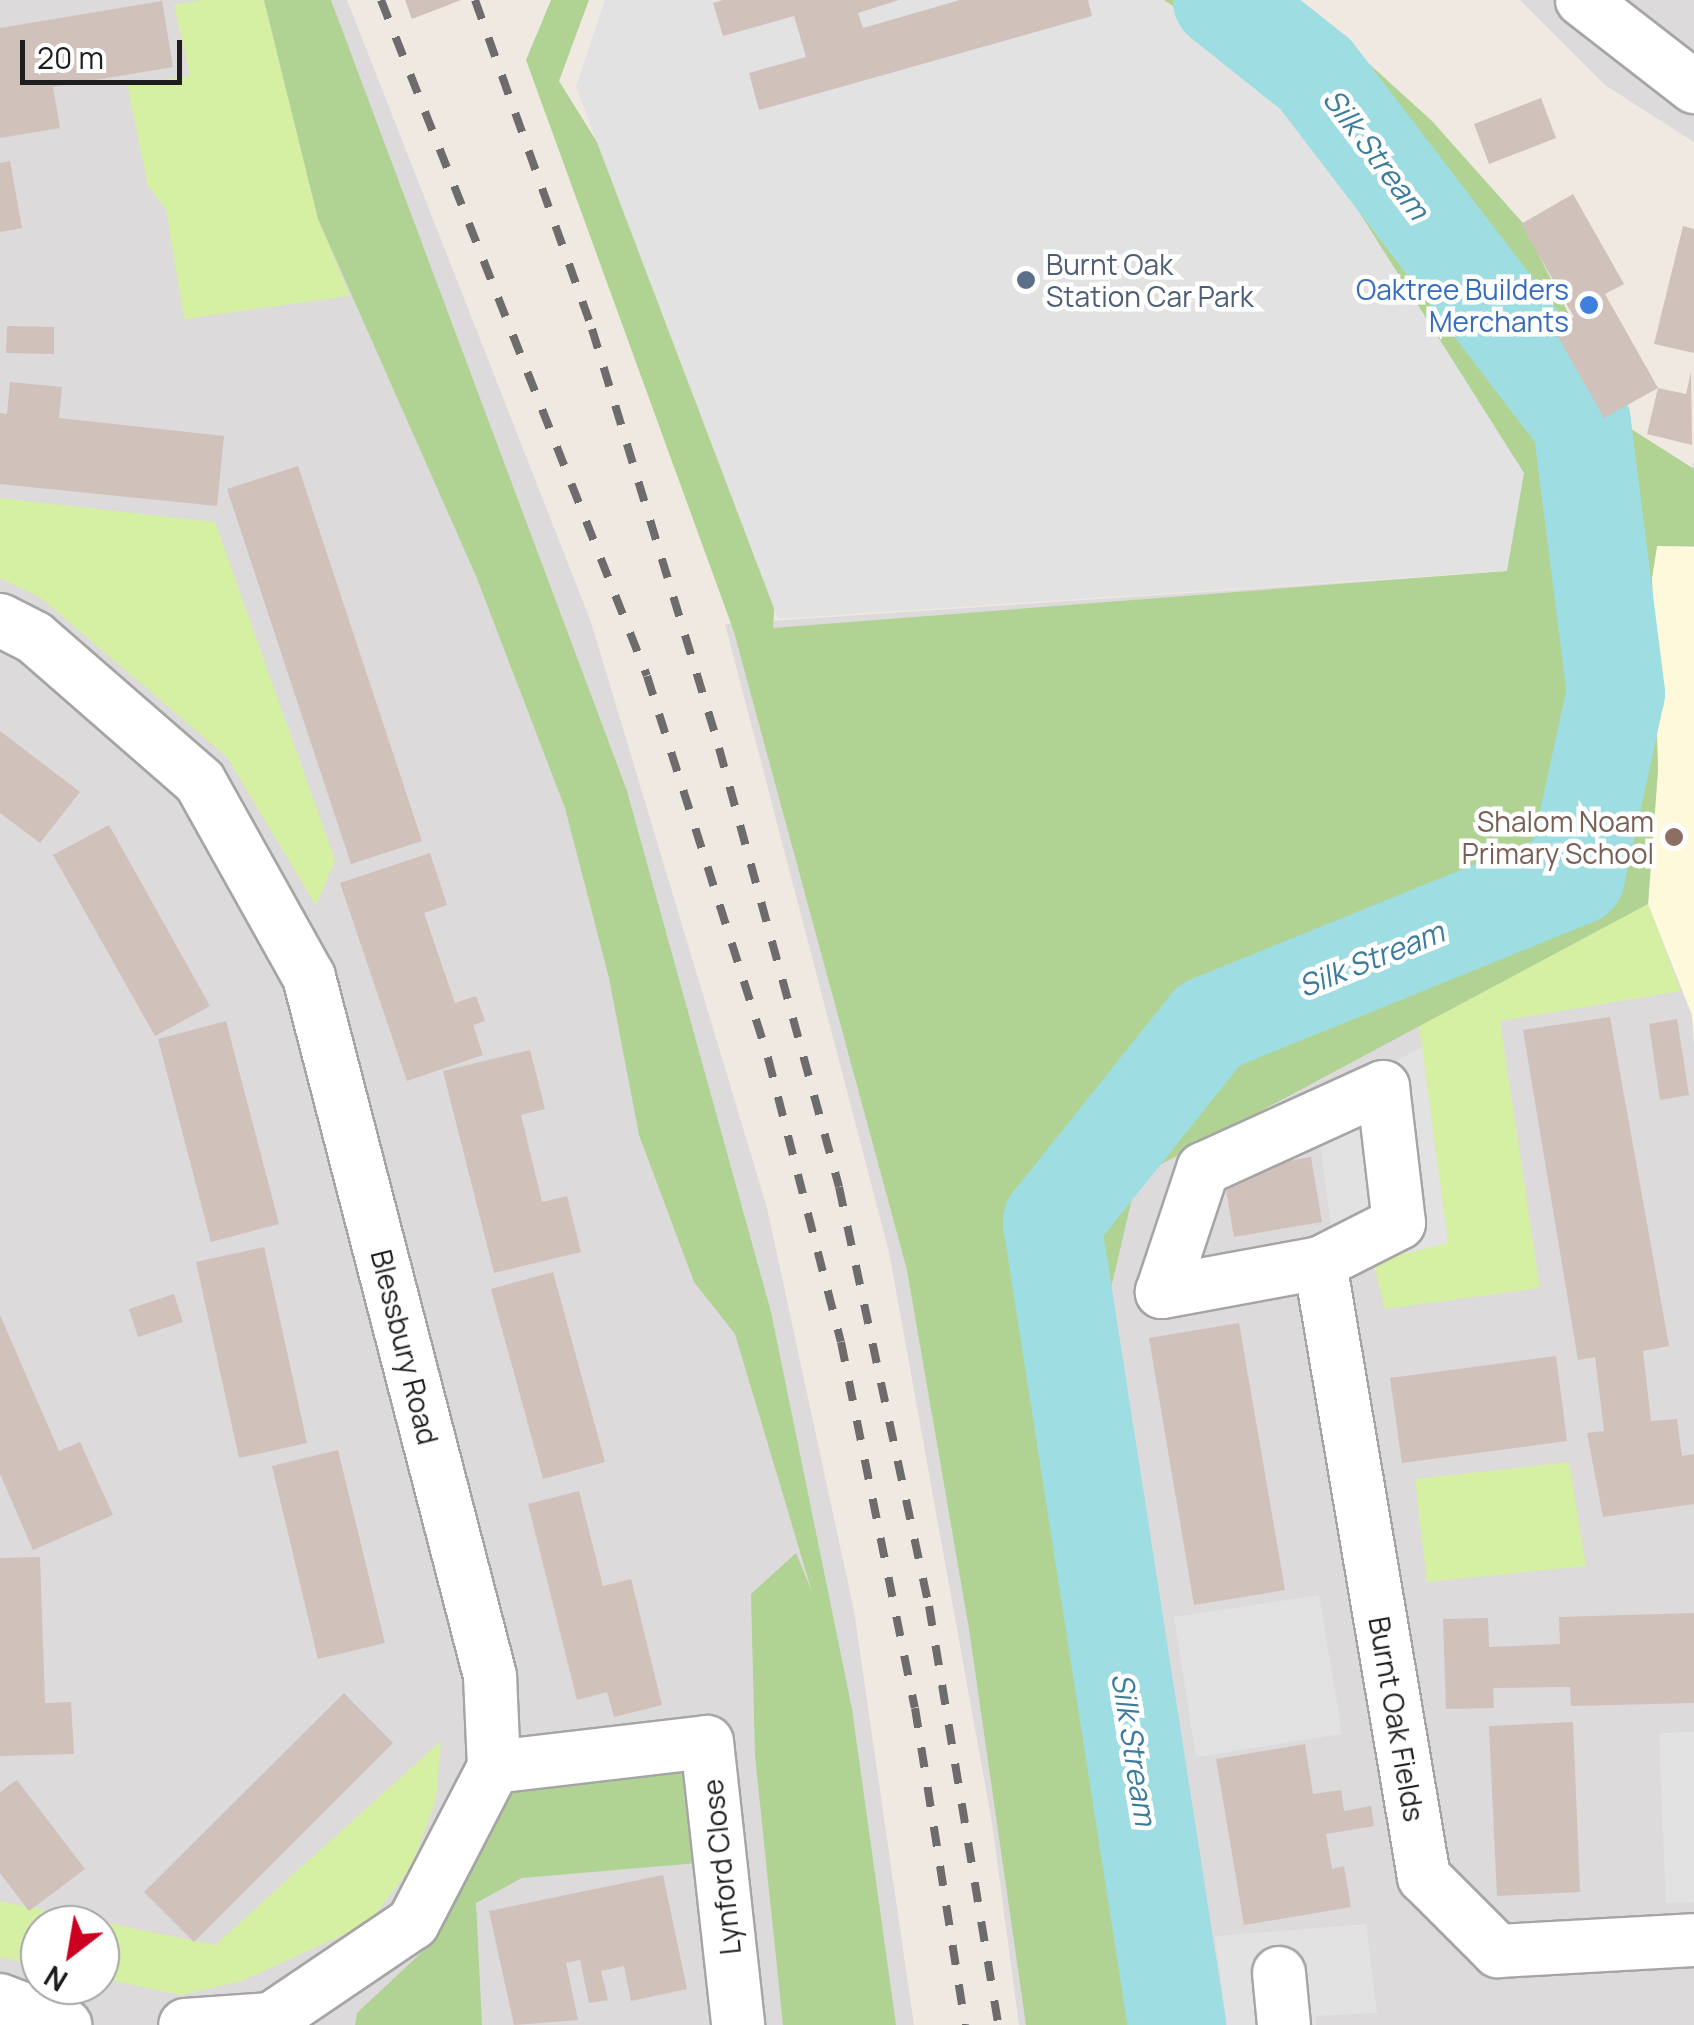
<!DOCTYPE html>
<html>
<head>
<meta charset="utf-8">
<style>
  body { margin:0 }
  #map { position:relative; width:1694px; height:2025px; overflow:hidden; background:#f0e9e2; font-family:Manrope,sans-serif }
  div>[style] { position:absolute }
  .residential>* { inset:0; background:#dcdadb }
  .education>* { inset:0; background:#fff9dc }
  .grass>* { inset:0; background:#d5f0a3 }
  .forest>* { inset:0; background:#b0d393 }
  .parking>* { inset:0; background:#e2e2e2 }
  .river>* { height:98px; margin:-49px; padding:0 49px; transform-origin:49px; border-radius:49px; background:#9edee2 }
  .building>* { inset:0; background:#d0c1bb }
  .roads { filter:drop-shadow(2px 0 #a5a5a5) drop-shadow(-2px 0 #a5a5a5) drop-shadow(0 2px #a5a5a5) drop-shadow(0 -2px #a5a5a5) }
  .minor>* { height:52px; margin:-26px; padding:0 26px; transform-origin:26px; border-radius:26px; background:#fff }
  .rail>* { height:8px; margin-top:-4px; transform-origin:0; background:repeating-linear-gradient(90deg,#6c6c6c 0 20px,transparent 0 40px) }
  .dots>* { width:28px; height:28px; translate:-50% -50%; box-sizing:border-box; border:5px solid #fff; border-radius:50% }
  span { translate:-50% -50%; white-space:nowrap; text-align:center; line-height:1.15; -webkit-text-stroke:9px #fff; paint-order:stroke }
  .service-label { font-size:28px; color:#4e5e75 }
  .left { translate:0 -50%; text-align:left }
  .shop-label { font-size:28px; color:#366cbe }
  .right { translate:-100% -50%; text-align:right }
  .education-label { font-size:28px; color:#785e54 }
  .street-label { font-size:28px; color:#1e1e1e }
  .water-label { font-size:30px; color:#397c9e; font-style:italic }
  .north { position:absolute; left:20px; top:1905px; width:100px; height:100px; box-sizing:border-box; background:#fff; border:2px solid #a5a5a5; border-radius:50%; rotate:211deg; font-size:28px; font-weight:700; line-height:40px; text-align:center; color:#1e1e1e }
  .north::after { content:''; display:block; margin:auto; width:35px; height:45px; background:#cb0021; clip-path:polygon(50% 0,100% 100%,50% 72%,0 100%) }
  .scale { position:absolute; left:20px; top:40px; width:162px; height:45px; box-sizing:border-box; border:5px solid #1e1e1e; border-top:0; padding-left:12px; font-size:30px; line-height:35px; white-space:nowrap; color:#1e1e1e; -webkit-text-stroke:8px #fff; paint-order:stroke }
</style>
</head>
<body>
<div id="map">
  <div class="residential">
    <i style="clip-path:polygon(evenodd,0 0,347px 0,591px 622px,767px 1208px,854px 1611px,914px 2025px,0 2025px,0 0,40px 1925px,100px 1925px,100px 1985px,40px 1985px,40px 1925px)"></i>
    <i style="clip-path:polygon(1520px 0,1694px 0,1694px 142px,1605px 85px)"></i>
    <i style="clip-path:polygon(1694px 462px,1694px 2025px,1019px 2025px,992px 1823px,889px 1252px,725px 624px,1503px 572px,1657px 546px)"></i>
  </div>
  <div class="education">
    <i style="clip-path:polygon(1657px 546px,1694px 547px,1694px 1043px,1692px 1015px,1648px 904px,1658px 770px,1652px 578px)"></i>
  </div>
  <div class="grass">
    <i style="clip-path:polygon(201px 0,264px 0,318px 219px,350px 296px,184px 319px,166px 209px,148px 186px,127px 84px,190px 76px,174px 5px)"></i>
    <i style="clip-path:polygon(0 498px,215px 522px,335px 860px,316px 906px,227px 757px,41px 598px,0 578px)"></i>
    <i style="clip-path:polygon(1648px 904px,1681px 991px,1500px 1021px,1540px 1288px,1385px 1309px,1373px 1261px,1448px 1242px,1419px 1026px)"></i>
    <i style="clip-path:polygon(1569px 1462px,1586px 1566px,1427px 1582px,1415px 1479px)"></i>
    <i style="clip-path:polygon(441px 1741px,436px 1800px,412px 1866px,369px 1923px,242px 1981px,180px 1995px,100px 1978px,100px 1925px,40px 1925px,40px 1965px,0 1957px,0 1901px,215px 1945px)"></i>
  </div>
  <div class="forest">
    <i style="clip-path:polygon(264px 0,331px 0,627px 791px,771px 1312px,852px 1709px,896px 2025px,783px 2025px,755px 1756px,751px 1594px,796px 1553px,812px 1592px,735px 1334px,694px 1282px,639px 1135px,609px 978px,565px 808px,476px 576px,318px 219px)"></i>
    <i style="clip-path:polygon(551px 0,589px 0,559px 81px,681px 277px,777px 563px,773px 628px,1506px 571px,1124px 0,1299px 0,1432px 121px,1522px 222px,1625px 425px,1694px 469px,1694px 546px,1657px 546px,1652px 578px,1658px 770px,1648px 904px,1137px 1177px,1108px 1301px,1209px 2025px,1026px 2025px,969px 1629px,907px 1270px,734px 632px,526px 60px)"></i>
    <i style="clip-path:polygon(691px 1767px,698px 1863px,522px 1878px,476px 1903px,482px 2025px,355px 2025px,357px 2013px,437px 1938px,503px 1791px)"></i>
  </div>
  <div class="parking">
    <i style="clip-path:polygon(605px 0,1164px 0,1270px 71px,1524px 473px,1507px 571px,778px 619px,576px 87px)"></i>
    <i style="clip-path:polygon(1422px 1047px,1448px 1243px,1337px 1270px,1315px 1106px)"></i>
    <i style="clip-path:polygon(1319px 1595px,1342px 1734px,1196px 1757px,1174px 1617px)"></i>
    <i style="clip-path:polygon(1694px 1732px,1694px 1902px,1666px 1903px,1659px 1733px)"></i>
    <i style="clip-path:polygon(1366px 1924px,1377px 2013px,1316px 2016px,1316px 2025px,1227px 2025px,1215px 1936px)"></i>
  </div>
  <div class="river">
    <i style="left:1177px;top:2025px;width:813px;rotate:-98.85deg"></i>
    <i style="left:1052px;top:1222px;width:252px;rotate:-51.4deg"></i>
    <i style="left:1209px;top:1025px;width:396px;rotate:-22.1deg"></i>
    <i style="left:1576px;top:876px;width:187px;rotate:-77.7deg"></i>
    <i style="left:1616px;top:693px;width:272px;rotate:-97.2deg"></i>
    <i style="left:1582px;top:423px;width:439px;rotate:-127.4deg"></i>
    <i style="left:1315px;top:74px;width:119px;rotate:-141.5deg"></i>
  </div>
  <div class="building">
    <i style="clip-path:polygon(405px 0,461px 0,412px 19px)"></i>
    <i style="clip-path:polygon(723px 0,899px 0,858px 13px,863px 28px,960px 0,1088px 0,1092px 16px,759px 110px,749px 73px,806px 57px,794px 16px,723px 36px,713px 3px)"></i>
    <i style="clip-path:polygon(162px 1px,173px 67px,53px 87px,60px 128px,0 138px,0 28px)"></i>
    <i style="clip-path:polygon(1541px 98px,1556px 138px,1489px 164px,1474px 124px)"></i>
    <i style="clip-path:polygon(10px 161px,22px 228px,0 232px,0 163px)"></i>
    <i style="clip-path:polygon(1573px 194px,1624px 284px,1605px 294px,1658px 388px,1604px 418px,1553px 328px,1574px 317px,1521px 224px)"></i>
    <i style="clip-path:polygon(1683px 226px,1694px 229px,1694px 353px,1654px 344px)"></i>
    <i style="clip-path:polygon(7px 326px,54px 327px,54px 354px,6px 353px)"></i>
    <i style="clip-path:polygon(1691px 372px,1692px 445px,1647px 434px,1658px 388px,1686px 394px)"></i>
    <i style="clip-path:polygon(10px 382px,62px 387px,59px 418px,224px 436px,217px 506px,0 484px,0 413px,7px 414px)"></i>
    <i style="clip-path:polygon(298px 466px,422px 841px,351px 864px,227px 489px)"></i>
    <i style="clip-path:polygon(0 731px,80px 792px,40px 843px,0 813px)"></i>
    <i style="clip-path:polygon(109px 825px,210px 1006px,155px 1036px,53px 855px)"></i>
    <i style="clip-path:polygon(430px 853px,447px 905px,424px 913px,455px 1003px,476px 996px,485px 1021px,473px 1025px,483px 1055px,407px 1081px,340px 883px)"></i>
    <i style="clip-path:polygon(1610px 1017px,1669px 1346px,1643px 1351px,1651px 1421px,1677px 1419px,1682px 1456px,1694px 1454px,1694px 1504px,1603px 1517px,1587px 1433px,1604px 1431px,1595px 1357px,1578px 1360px,1523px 1030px)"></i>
    <i style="clip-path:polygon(1677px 1019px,1689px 1095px,1660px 1100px,1649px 1024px)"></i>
    <i style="clip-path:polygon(226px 1021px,279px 1224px,211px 1242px,158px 1039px)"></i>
    <i style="clip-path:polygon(530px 1050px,545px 1109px,521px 1115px,542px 1202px,567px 1196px,581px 1252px,494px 1273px,443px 1071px)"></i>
    <i style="clip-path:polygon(1311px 1157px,1322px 1222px,1234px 1237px,1223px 1172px)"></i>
    <i style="clip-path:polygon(264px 1247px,307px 1443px,239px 1458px,196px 1262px)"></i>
    <i style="clip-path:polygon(553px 1272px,605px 1462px,543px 1479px,491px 1289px)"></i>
    <i style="clip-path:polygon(174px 1294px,183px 1322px,138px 1337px,129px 1309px)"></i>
    <i style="clip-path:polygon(0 1315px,59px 1451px,80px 1442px,113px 1515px,33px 1550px,0 1474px)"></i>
    <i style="clip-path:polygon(1239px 1323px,1285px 1590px,1194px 1605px,1149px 1338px)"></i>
    <i style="clip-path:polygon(1556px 1356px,1567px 1441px,1402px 1463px,1390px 1378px)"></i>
    <i style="clip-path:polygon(338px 1450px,385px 1643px,318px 1659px,272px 1466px)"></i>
    <i style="clip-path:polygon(579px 1491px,603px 1586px,631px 1579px,662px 1705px,614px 1717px,607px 1692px,577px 1700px,528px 1504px)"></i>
    <i style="clip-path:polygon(40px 1557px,45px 1703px,71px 1702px,74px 1754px,0 1756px,0 1558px)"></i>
    <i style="clip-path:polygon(1694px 1613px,1694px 1703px,1571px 1706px,1570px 1687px,1493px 1688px,1494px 1708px,1446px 1709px,1443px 1619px,1488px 1618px,1489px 1647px,1560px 1644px,1559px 1617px)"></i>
    <i style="clip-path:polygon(344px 1693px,393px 1743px,194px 1942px,144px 1892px)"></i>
    <i style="clip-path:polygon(1573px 1722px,1580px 1892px,1497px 1896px,1489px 1726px)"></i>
    <i style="clip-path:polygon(1305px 1744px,1313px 1794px,1341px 1790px,1344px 1811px,1371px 1806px,1374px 1826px,1326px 1834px,1332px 1869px,1344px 1866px,1351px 1907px,1244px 1925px,1216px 1759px)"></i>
    <i style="clip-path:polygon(17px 1780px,85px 1869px,29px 1911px,0 1873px,0 1792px)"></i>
    <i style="clip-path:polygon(663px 1875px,687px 1989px,631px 2001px,624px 1966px,601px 1971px,608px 2000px,589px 2003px,580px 1960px,566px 1963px,578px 2020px,514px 2025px,489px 1911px)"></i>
  </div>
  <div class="roads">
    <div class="minor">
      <i style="left:1582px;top:0;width:142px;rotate:37.8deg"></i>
      <i style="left:0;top:620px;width:39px;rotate:27deg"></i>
      <i style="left:35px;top:638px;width:219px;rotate:41.1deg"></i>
      <i style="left:200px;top:782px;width:223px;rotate:60.8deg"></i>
      <i style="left:309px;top:977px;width:722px;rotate:75.48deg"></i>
      <i style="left:490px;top:1676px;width:91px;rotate:87.5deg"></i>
      <i style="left:494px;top:1767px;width:176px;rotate:117.4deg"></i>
      <i style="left:413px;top:1923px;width:171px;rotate:145.9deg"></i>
      <i style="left:271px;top:2019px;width:86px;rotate:176deg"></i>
      <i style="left:1383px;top:1087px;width:137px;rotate:83.3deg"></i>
      <i style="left:1399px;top:1223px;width:89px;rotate:153.1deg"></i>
      <i style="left:1320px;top:1263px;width:161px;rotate:169.6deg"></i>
      <i style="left:1162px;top:1292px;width:130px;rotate:-71.6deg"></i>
      <i style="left:1203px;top:1169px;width:198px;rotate:-24.5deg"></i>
      <i style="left:1320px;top:1263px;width:623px;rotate:80.39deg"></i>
      <i style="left:1424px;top:1877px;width:105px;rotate:45deg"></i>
      <i style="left:1498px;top:1951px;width:196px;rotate:-3.2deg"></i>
      <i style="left:494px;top:1767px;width:214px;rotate:-6.7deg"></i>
      <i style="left:707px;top:1742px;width:285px;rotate:83.7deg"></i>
      <i style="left:1279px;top:1973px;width:52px;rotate:84.5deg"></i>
      <i style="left:0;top:2000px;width:70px;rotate:21deg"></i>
    </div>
  </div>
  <div class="rail">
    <i style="left:381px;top:0;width:726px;rotate:68.52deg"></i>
    <i style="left:647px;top:676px;width:401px;rotate:72.4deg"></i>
    <i style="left:768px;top:1058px;width:293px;rotate:75.6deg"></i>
    <i style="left:841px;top:1342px;width:373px;rotate:78.6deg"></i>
    <i style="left:915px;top:1708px;width:321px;rotate:81deg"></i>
    <i style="left:475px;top:0;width:349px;rotate:70.4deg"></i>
    <i style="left:592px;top:329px;width:438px;rotate:73.1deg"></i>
    <i style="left:719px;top:748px;width:455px;rotate:74.7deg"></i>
    <i style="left:839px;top:1187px;width:429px;rotate:77.9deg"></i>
    <i style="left:929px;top:1606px;width:425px;rotate:80.6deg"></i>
  </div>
  <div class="dots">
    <i style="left:1026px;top:280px;background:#5c6f8a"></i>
    <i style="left:1589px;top:305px;background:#3f7fe0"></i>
    <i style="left:1674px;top:837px;background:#8d6e63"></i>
  </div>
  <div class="service-label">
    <span class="left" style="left:1046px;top:280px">Burnt Oak<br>Station Car Park</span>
  </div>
  <div class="shop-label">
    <span class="right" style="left:1569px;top:305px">Oaktree Builders<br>Merchants</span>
  </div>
  <div class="education-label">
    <span class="right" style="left:1654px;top:837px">Shalom Noam<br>Primary School</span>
  </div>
  <div class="street-label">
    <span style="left:405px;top:1347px;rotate:76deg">Blessbury Road</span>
    <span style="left:1397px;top:1719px;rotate:80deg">Burnt Oak Fields</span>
    <span style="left:721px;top:1867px;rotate:-96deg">Lynford Close</span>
  </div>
  <div class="water-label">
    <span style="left:1376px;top:154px;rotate:53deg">Silk Stream</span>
    <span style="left:1371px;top:959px;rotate:-22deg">Silk Stream</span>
    <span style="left:1134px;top:1749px;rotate:81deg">Silk Stream</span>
  </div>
  <div class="north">N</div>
  <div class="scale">20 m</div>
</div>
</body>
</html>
